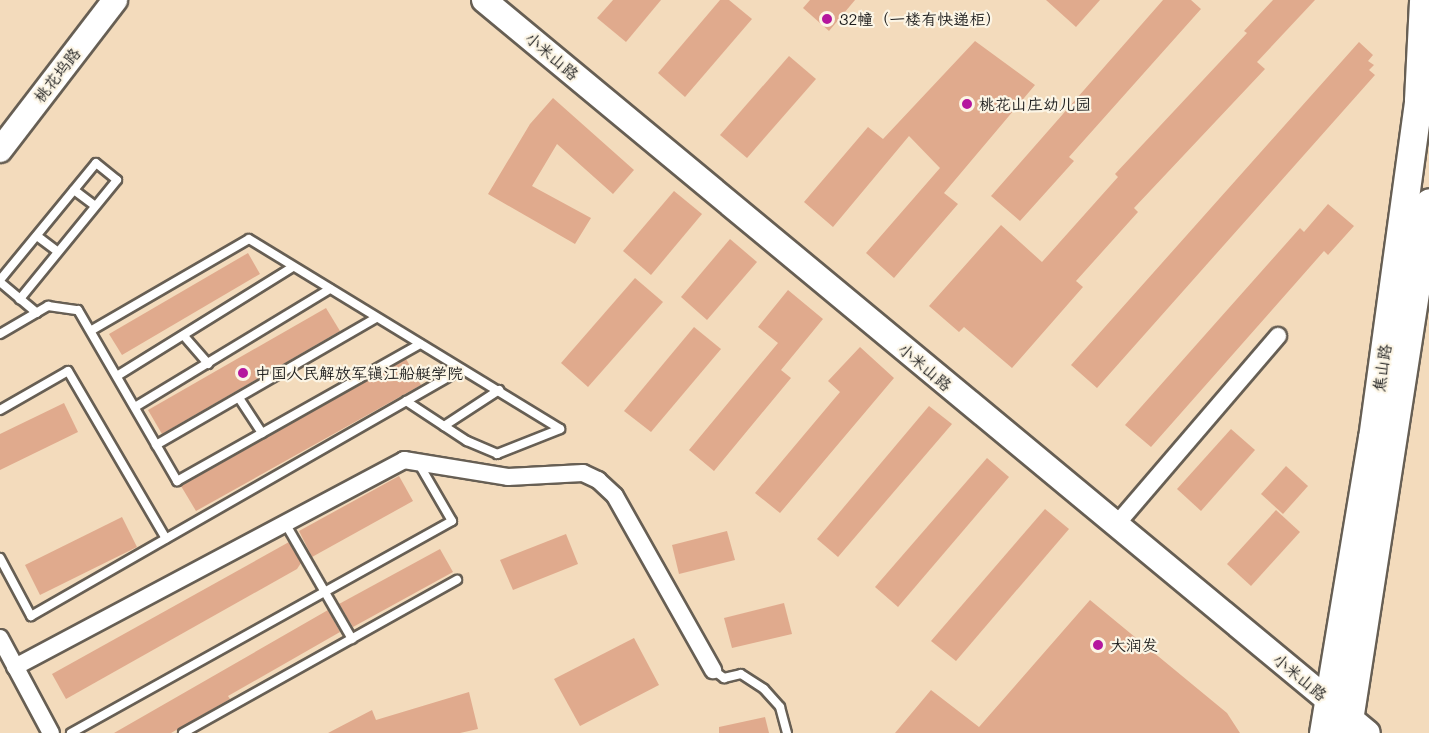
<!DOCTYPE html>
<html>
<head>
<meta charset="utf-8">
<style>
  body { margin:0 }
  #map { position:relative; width:1429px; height:733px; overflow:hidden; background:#f3dbbc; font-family:Mali,"LXGW WenKai TC",sans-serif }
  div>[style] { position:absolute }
  .building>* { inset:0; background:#e0aa8d }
  .roads { filter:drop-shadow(2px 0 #675f54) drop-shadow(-2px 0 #675f54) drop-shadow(0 2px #675f54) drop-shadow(0 -2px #675f54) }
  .lane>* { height:8px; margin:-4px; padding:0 4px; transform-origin:4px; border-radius:4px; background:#fff }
  .street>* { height:16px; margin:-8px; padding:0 8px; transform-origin:8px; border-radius:8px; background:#fff }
  .secondary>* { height:24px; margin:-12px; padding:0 12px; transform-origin:12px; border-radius:12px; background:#fff }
  .primary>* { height:27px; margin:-13.5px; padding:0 13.5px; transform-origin:13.5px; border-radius:13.5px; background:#fff }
  .dots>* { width:16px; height:16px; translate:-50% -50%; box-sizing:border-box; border:3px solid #fcf5e5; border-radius:50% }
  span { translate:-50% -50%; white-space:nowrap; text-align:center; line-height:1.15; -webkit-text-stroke:4.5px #fcf5e5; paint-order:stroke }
  .poi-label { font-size:16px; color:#1c1c1c }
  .left { translate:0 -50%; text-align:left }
  .street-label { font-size:16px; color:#1c1c1c }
</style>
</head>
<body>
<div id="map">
  <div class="building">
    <i style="clip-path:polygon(613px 0,661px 0,626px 42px,597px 18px)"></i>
    <i style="clip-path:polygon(720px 0,729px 0,752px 19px,685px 97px,658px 73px)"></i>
    <i style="clip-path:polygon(810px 0,855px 0,829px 31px,803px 8px)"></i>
    <i style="clip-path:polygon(1046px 0,1100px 0,1076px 27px)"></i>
    <i style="clip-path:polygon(1163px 0,1191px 0,1201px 9px,1069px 157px,1074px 161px,1020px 221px,991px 196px)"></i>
    <i style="clip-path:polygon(1273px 0,1315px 0,1257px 62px,1265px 69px,1134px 208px,1138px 212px,1076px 281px,1083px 287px,1012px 368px,964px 327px,959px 332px,929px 306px,1001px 225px,1042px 262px,1118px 177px,1115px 174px,1247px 33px,1244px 31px)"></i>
    <i style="clip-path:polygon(975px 41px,1035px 85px,944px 193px,958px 204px,894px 278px,866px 253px,940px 168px,909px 136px,833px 227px,804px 202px,868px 127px,883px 139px)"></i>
    <i style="clip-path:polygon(1359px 42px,1373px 55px,1368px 61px,1374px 65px,1369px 70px,1375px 75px,1097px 388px,1071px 365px)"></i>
    <i style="clip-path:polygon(789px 56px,816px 79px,747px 158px,720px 135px)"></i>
    <i style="clip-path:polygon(553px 98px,634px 170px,613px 194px,557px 144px,532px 186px,591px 218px,575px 244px,488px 194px,530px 124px)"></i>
    <i style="clip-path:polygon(674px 191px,702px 214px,651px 275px,623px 251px)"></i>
    <i style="clip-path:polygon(1328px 204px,1354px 226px,1328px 255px,1324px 251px,1151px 447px,1125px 425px,1300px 228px,1304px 232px)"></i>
    <i style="clip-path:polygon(730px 239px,757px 262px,707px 320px,681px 297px)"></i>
    <i style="clip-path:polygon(248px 253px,260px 274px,122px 355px,109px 334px)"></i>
    <i style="clip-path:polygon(635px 278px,663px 302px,588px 387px,561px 363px)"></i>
    <i style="clip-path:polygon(788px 290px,823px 319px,781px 370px,791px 378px,714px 471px,689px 450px,778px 343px,758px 327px)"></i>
    <i style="clip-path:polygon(326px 308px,340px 331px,162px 434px,148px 410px)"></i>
    <i style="clip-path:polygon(694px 327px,721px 349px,651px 432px,624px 411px)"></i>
    <i style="clip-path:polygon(860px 347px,894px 378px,780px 513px,755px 493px,840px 392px,828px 381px)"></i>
    <i style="clip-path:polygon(406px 359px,421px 385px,196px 511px,181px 486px)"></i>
    <i style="clip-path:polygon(64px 403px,78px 432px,0 470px,0 434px)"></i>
    <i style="clip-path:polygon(929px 406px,952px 424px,838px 557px,817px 539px)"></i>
    <i style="clip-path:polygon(1231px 429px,1255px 450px,1201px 511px,1177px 489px)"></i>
    <i style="clip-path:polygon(987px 458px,1009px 477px,898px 607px,875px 587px)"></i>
    <i style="clip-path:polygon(1286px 466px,1308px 486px,1283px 514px,1261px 494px)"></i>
    <i style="clip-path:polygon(399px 476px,413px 501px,312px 557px,299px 531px)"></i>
    <i style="clip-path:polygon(1045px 509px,1069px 529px,956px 661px,931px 641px)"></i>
    <i style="clip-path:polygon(1276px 510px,1300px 532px,1251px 586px,1227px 564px)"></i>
    <i style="clip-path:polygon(122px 517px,137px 547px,40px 595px,25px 565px)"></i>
    <i style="clip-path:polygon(727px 531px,735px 560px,679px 574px,672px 545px)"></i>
    <i style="clip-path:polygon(566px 534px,578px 564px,513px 590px,500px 560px)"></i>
    <i style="clip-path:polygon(289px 542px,301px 563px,297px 569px,66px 699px,52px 674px)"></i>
    <i style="clip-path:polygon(440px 549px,453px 572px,353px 627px,339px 604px)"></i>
    <i style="clip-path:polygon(1090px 600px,1227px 713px,1240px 733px,895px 733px,931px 690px,979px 727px)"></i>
    <i style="clip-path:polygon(784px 603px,792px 634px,732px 648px,724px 618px)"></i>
    <i style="clip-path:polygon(328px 610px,340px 632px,228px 696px,230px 699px,171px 733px,114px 733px)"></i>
    <i style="clip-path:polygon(634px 638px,659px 685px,580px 726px,554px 679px)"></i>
    <i style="clip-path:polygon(469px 692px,478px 729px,460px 733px,328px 733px,372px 710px,376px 720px)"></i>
    <i style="clip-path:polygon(765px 717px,769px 733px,719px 733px,719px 727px)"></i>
  </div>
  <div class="roads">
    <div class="lane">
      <i style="left:74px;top:190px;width:26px;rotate:37deg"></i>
      <i style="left:37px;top:236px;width:26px;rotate:37deg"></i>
      <i style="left:0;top:280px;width:151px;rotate:-50.6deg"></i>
      <i style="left:96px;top:163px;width:27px;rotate:39deg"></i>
      <i style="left:117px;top:180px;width:154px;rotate:129.2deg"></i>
      <i style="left:0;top:282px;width:48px;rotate:40deg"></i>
      <i style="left:92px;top:330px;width:181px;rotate:-30.1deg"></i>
      <i style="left:249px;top:239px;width:364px;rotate:31.4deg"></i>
      <i style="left:0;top:334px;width:56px;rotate:-30.3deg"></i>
      <i style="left:48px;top:306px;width:30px;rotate:8deg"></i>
      <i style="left:78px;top:310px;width:198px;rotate:59.9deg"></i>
      <i style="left:177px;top:481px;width:279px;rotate:-29.4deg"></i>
      <i style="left:184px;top:336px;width:37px;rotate:49deg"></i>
      <i style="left:117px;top:376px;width:207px;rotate:-31.8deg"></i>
      <i style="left:239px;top:398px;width:42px;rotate:56.7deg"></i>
      <i style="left:406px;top:401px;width:73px;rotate:33.3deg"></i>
      <i style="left:467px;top:441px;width:33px;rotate:23deg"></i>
      <i style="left:497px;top:454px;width:68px;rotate:-21.6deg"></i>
      <i style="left:135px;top:407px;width:228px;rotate:-31.2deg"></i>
      <i style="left:0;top:410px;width:78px;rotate:-29.8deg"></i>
      <i style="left:68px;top:371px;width:194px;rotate:59.7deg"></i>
      <i style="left:444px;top:426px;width:66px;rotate:-33.2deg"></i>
      <i style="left:156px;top:445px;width:254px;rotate:-30deg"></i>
      <i style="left:285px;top:523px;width:134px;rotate:60deg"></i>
      <i style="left:0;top:558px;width:66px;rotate:61.9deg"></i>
      <i style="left:31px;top:616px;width:495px;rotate:-29.8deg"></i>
      <i style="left:713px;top:670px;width:14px;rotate:36deg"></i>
      <i style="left:724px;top:678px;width:17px;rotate:-13deg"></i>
      <i style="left:741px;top:674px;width:27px;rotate:33deg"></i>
      <i style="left:764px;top:689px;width:24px;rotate:48deg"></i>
      <i style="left:780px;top:707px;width:27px;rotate:75deg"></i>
      <i style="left:71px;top:733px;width:436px;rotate:-29.1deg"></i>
      <i style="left:452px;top:521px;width:66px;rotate:-120.1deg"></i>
      <i style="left:183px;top:733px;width:314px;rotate:-29.2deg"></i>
    </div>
    <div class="street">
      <i style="left:1116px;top:525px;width:249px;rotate:-49.4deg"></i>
      <i style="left:0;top:638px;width:108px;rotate:61.8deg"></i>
      <i style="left:15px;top:667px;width:441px;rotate:-28deg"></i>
      <i style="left:404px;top:460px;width:105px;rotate:9.3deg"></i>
      <i style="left:508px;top:477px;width:75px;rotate:-3.1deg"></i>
      <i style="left:583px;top:473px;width:17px;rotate:25deg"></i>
      <i style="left:598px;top:480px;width:23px;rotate:43deg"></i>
      <i style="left:615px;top:496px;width:200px;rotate:60.6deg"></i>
    </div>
    <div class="secondary">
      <i style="left:484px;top:0;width:1148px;rotate:39.67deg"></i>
      <i style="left:0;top:150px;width:189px;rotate:-52.5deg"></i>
    </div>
    <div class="primary">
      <i style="left:1323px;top:733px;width:299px;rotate:-80.6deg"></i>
      <i style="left:1372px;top:438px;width:341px;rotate:-82.2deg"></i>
      <i style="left:1418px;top:100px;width:100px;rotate:-87.1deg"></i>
      <i style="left:1347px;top:733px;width:537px;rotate:-81.22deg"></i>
    </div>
  </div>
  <div class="dots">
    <i style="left:827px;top:19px;background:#b5179e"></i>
    <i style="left:967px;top:104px;background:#b5179e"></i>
    <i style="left:243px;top:373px;background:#b5179e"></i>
    <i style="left:1098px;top:645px;background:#b5179e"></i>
  </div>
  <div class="poi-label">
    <span class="left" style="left:839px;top:19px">32幢（一楼有快递柜）</span>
    <span class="left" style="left:979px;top:104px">桃花山庄幼儿园</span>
    <span class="left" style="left:255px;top:373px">中国人民解放军镇江船艇学院</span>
    <span class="left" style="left:1110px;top:645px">大润发</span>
  </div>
  <div class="street-label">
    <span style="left:552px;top:56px;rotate:40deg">小米山路</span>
    <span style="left:57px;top:75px;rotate:-52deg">桃花坞路</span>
    <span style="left:925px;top:367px;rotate:40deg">小米山路</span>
    <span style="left:1382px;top:368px;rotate:-82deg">焦山路</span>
    <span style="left:1300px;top:677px;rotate:39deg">小米山路</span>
  </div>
</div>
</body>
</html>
